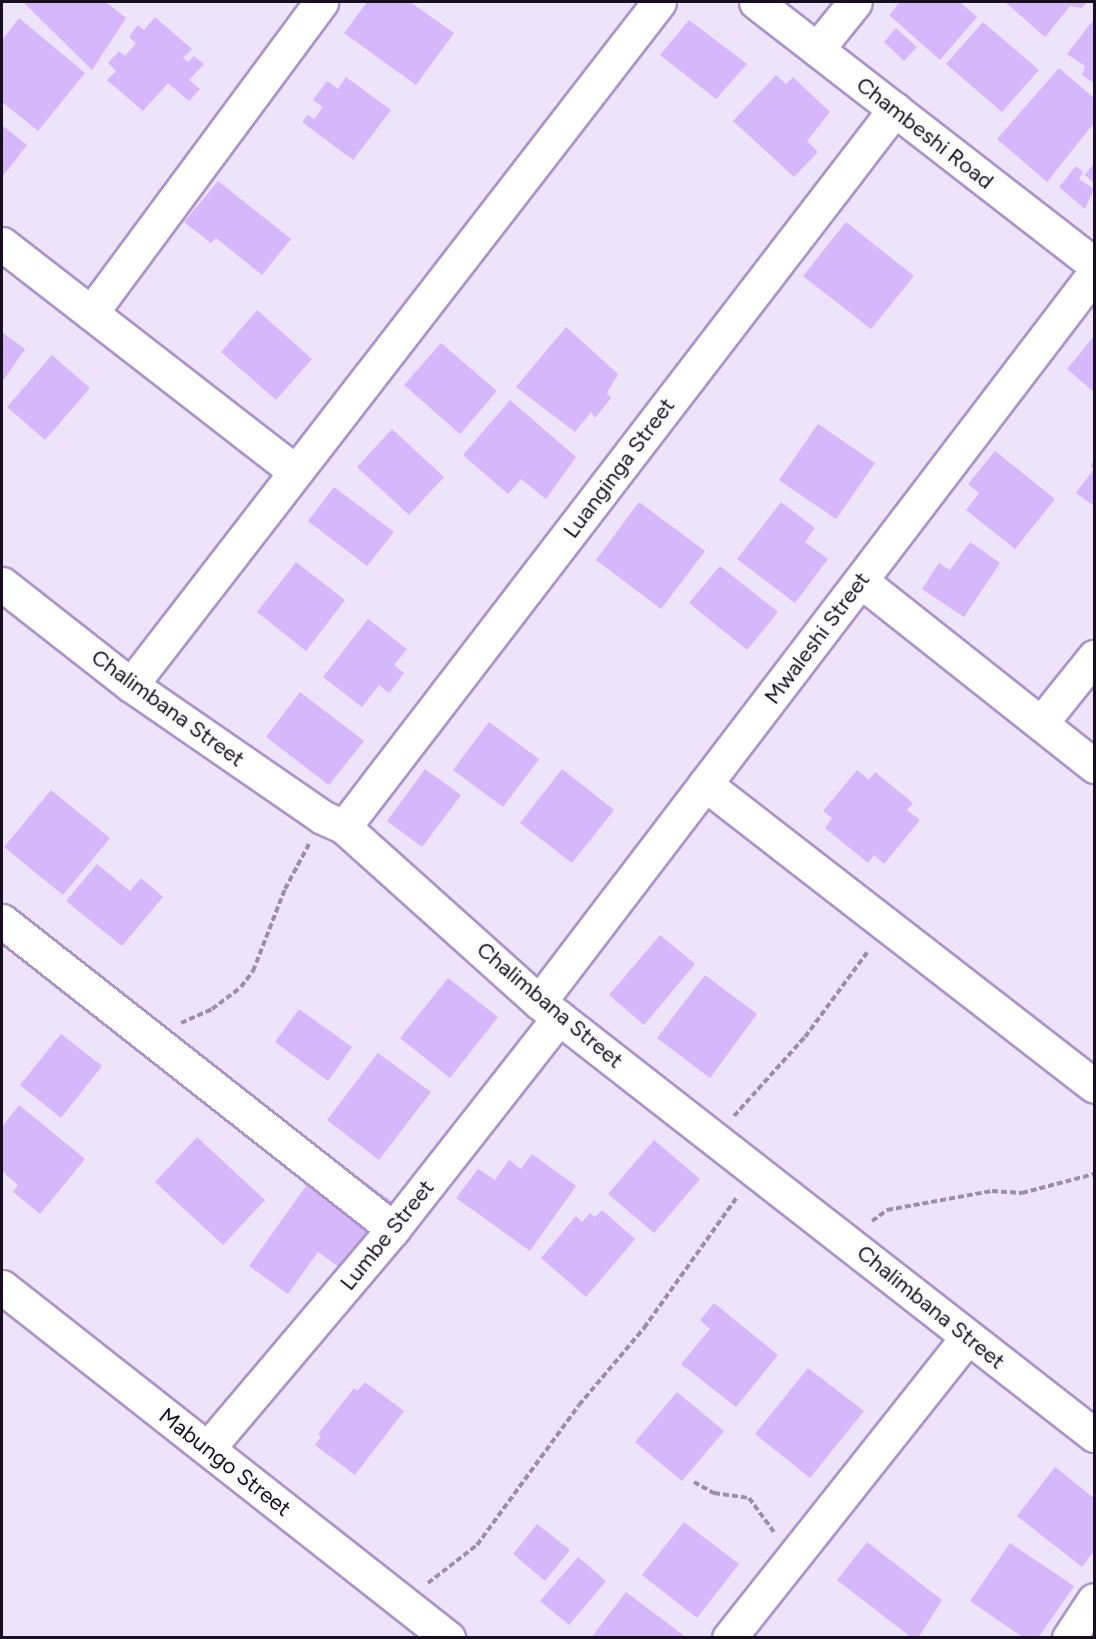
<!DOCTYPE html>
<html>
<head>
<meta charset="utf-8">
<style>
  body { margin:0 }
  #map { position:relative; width:1096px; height:1639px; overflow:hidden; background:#ede4fb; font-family:Figtree,sans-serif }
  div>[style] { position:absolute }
  .building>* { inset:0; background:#d6b7fc }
  .path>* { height:4px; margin-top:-2px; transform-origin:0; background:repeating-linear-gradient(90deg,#9990a5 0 6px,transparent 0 9px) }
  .roads { filter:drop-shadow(2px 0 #ac94ca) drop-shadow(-2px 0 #ac94ca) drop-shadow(0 2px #ac94ca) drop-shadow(0 -2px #ac94ca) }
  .minor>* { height:33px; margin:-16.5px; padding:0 16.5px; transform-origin:16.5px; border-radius:16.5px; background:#fff }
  span { translate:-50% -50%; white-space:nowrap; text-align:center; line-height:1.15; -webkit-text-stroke:6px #fff; paint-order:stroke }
  .street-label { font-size:22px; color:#170e21 }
  .frame { position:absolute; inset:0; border:3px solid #170e21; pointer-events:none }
</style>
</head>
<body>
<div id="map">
  <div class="building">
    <i style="clip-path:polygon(23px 2px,106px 2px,126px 18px,92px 70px)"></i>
    <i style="clip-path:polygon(367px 2px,410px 2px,454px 33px,416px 85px,344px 33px)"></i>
    <i style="clip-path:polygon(900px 2px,960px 2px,977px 17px,940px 60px,889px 15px)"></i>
    <i style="clip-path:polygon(1005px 2px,1087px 2px,1082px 8px,1070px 6px,1045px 37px)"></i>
    <i style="clip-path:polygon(155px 17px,192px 49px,183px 58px,188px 62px,194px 56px,204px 64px,189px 80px,200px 89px,189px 101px,168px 83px,143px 111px,107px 80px,116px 71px,108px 63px,119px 51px,125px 56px,136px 43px,129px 37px,138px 25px,144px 30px)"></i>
    <i style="clip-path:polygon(19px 18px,85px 73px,38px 131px,2px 102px,2px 40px)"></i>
    <i style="clip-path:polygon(1094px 19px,1094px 83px,1082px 75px,1085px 66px,1067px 54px)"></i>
    <i style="clip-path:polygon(689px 20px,747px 64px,716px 99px,660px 55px)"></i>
    <i style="clip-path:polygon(983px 22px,1039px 70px,1002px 112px,946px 64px)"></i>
    <i style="clip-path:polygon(896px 28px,917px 47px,904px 61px,884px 42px)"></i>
    <i style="clip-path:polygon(1059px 68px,1094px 98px,1094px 123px,1047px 182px,997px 139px)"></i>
    <i style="clip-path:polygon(776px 75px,786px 84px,793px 77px,830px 112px,807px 141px,818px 152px,794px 177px,733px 121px)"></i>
    <i style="clip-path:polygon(346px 77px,391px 110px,353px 160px,302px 122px,308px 115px,314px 119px,323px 107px,313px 100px,327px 81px,338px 89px)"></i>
    <i style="clip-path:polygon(2px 125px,27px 145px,2px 177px)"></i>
    <i style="clip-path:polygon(1094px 163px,1094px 183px,1085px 175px)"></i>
    <i style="clip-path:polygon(1076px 166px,1083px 172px,1079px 179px,1094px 189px,1085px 209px,1059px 187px)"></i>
    <i style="clip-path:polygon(218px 181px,291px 239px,262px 275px,216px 238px,211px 243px,184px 222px)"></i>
    <i style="clip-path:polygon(846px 222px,914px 276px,871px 329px,803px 276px)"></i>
    <i style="clip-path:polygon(257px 310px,312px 359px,276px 400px,221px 352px)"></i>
    <i style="clip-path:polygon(566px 327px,618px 374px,607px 393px,611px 398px,595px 418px,591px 412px,575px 432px,516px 387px)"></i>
    <i style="clip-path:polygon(2px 332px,25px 349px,2px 382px)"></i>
    <i style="clip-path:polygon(1094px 336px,1094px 392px,1067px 369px)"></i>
    <i style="clip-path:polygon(441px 343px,497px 391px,460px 434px,404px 385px)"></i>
    <i style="clip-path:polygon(52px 355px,90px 388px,45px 440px,7px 407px)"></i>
    <i style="clip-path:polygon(510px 400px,576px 457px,546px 499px,521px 479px,508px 494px,463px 455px)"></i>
    <i style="clip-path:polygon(818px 424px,875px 463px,836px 519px,779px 480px)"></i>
    <i style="clip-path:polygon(392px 429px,444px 477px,409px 515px,357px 467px)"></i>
    <i style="clip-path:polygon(995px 451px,1055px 499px,1015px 549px,966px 510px,979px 493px,968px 484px)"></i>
    <i style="clip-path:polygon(1094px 460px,1094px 506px,1076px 493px,1094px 469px,1090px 466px)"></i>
    <i style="clip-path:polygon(334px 487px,394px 532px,367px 566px,308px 521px)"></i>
    <i style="clip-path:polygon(639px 502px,705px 551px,661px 609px,596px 560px)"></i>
    <i style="clip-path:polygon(781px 502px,815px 528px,805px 542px,828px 559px,795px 603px,737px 559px)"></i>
    <i style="clip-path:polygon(970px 542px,1000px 563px,964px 617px,922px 589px,939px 563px,950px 570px)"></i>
    <i style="clip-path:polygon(296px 562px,345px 600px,306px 651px,257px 612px)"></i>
    <i style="clip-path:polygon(720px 566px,778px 612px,747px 650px,689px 603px)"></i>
    <i style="clip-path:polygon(368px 619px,407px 649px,394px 665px,404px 673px,389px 693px,379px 685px,362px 707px,323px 677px)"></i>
    <i style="clip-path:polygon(300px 692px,364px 741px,329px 785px,266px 737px)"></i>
    <i style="clip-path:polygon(489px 722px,539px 759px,503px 807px,453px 770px)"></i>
    <i style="clip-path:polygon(425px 769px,461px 795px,422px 847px,387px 821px)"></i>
    <i style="clip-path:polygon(562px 769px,614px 810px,572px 863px,520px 823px)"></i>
    <i style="clip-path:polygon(857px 770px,869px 780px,875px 772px,913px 803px,907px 810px,920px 820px,884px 864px,874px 855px,868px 863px,825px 828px,832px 818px,823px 811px)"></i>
    <i style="clip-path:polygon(51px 790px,110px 838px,63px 895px,4px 847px)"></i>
    <i style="clip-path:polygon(97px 864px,130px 891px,141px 878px,163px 897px,122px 946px,66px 901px)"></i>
    <i style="clip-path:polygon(660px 935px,695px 964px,644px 1025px,609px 995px)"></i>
    <i style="clip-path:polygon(705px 975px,757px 1014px,710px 1078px,657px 1038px)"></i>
    <i style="clip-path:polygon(448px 978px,498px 1017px,450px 1078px,400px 1038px)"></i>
    <i style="clip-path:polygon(299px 1009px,352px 1047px,328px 1081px,275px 1042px)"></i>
    <i style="clip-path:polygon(61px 1034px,102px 1066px,61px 1118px,20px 1085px)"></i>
    <i style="clip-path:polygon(378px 1053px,431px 1092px,379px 1160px,327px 1120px)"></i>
    <i style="clip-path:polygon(19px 1105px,85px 1159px,40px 1214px,13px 1192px,18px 1185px,2px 1171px,2px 1127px)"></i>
    <i style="clip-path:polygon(197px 1137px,265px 1200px,223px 1245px,155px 1182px)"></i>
    <i style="clip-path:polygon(654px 1140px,700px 1179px,654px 1233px,608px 1194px)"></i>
    <i style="clip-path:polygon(532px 1154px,576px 1186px,530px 1251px,456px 1198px,478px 1169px,495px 1180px,509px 1160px,521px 1169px)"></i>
    <i style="clip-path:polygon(328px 1155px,397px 1205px,346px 1272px,318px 1252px,288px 1294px,249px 1266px)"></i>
    <i style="clip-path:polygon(602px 1210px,635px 1239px,586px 1297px,541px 1258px,576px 1216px,582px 1222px,590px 1213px,595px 1217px)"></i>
    <i style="clip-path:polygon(714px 1303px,778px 1355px,736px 1407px,681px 1364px,710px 1329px,700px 1320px)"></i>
    <i style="clip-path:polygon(808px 1368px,864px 1411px,810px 1478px,755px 1434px)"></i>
    <i style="clip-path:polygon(365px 1382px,404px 1411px,355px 1475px,315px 1445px,321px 1437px,318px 1434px,354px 1388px,357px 1391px)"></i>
    <i style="clip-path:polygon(677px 1392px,724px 1431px,682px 1481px,635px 1442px)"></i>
    <i style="clip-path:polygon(1055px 1467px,1094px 1498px,1094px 1551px,1082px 1567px,1017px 1516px)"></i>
    <i style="clip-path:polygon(684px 1522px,739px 1564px,697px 1618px,642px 1575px)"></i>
    <i style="clip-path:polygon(537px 1524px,570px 1550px,545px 1581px,513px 1554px)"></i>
    <i style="clip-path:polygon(867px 1542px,942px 1600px,918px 1638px,912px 1638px,837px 1580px)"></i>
    <i style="clip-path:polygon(1010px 1543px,1074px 1586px,1038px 1638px,1024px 1638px,970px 1601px)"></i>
    <i style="clip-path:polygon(578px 1557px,606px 1581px,569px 1625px,540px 1601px)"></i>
    <i style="clip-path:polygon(626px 1592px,687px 1638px,591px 1638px)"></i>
  </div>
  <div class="path">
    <i style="left:181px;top:1023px;width:34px;rotate:-24deg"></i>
    <i style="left:212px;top:1009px;width:36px;rotate:-37deg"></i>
    <i style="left:241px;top:987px;width:20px;rotate:-53deg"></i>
    <i style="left:253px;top:971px;width:88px;rotate:-68.7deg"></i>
    <i style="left:285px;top:889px;width:51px;rotate:-61.9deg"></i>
    <i style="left:734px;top:1116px;width:106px;rotate:-48.1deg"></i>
    <i style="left:805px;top:1037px;width:108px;rotate:-53.7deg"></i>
    <i style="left:872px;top:1221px;width:19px;rotate:-36deg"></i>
    <i style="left:887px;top:1210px;width:107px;rotate:-10.3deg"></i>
    <i style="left:992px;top:1191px;width:30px;rotate:4deg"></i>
    <i style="left:1022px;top:1193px;width:74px;rotate:-14.8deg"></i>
    <i style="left:694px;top:1482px;width:23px;rotate:29deg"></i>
    <i style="left:714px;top:1493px;width:35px;rotate:8deg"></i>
    <i style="left:749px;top:1498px;width:42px;rotate:53.7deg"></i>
    <i style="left:428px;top:1583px;width:62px;rotate:-37.8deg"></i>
    <i style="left:477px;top:1545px;width:173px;rotate:-53.9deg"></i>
    <i style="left:579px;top:1405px;width:101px;rotate:-49.8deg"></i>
    <i style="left:644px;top:1328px;width:161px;rotate:-54.6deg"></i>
  </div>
  <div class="roads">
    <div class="minor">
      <i style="left:756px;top:2px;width:428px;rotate:37.8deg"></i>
      <i style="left:817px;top:49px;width:60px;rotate:-51deg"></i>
      <i style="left:2px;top:244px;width:371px;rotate:37.8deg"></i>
      <i style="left:91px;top:313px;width:387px;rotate:-53.5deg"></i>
      <i style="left:861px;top:581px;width:298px;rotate:38.4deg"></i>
      <i style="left:2px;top:584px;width:164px;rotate:38.1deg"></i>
      <i style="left:131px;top:685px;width:232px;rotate:34.6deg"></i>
      <i style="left:322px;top:817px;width:24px;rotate:24deg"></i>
      <i style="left:344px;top:827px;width:262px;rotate:41.9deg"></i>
      <i style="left:539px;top:1002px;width:704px;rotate:37.96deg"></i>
      <i style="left:131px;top:685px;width:863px;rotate:-52.29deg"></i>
      <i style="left:1041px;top:723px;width:85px;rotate:-51.2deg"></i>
      <i style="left:705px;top:784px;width:492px;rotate:37.8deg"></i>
      <i style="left:344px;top:827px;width:905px;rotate:-52.5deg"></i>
      <i style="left:2px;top:921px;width:498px;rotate:38.2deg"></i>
      <i style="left:539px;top:1002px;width:915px;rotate:-52.68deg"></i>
      <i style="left:2px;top:1287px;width:568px;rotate:38.2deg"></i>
      <i style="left:208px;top:1448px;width:287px;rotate:-49.8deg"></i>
      <i style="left:393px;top:1229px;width:269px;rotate:-51.9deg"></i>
      <i style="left:729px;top:1638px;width:383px;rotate:-51.6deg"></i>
      <i style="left:1069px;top:1638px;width:45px;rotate:-56.7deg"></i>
    </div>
  </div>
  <div class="street-label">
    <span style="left:925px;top:133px;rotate:38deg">Chambeshi Road</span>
    <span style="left:619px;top:468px;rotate:-53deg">Luanginga Street</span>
    <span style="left:817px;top:638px;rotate:-53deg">Mwaleshi Street</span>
    <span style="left:168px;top:708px;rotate:36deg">Chalimbana Street</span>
    <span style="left:550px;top:1005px;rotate:40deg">Chalimbana Street</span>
    <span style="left:387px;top:1235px;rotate:-51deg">Lumbe Street</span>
    <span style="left:931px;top:1307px;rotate:39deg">Chalimbana Street</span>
    <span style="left:225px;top:1462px;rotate:38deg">Mabungo Street</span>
  </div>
  <div class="frame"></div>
</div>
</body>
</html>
